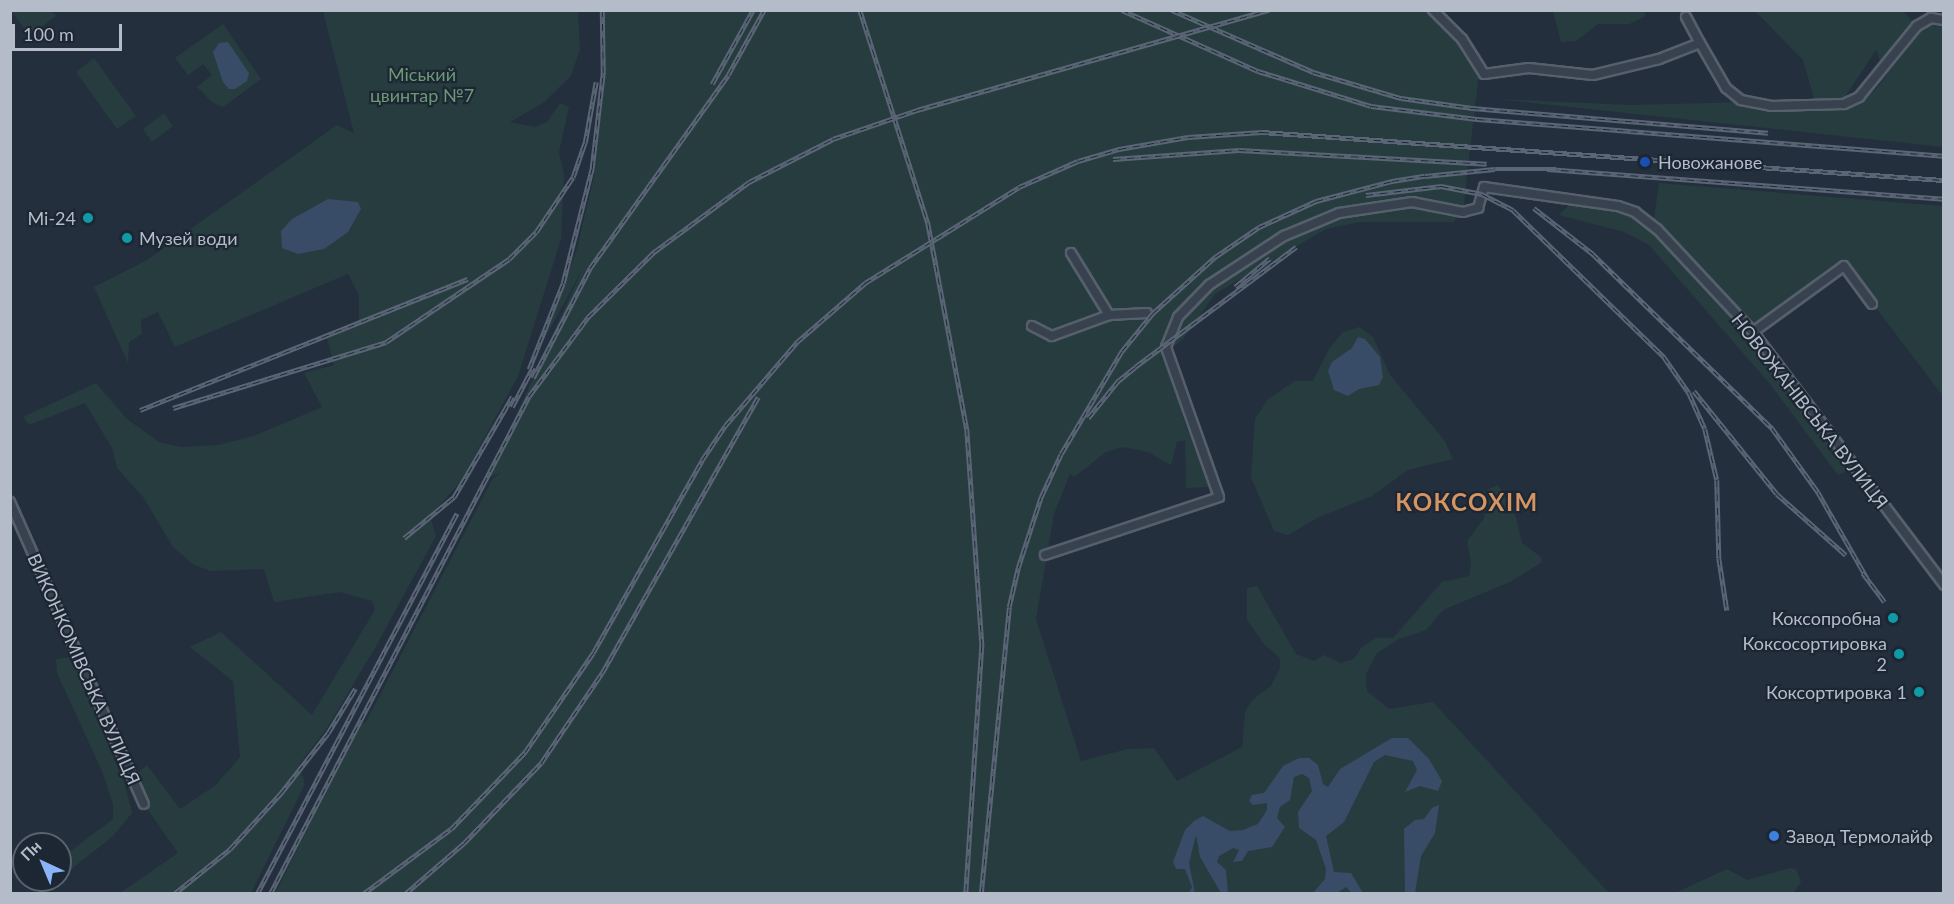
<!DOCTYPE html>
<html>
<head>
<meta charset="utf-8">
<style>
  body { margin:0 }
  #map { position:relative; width:1954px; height:904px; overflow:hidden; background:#242f3e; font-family:Lato,sans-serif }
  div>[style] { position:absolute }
  .green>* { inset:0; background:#263c3f }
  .water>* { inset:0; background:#394c67 }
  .roads { filter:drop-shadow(2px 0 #565f6c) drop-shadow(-2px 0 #565f6c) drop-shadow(0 2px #565f6c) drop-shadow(0 -2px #565f6c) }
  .minor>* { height:8px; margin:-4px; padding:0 4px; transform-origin:4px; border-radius:4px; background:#38414e }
  .rail>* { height:4.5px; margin-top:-2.25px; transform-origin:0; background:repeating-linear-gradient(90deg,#1d2633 0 7px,#5a6575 0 14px); box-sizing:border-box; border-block:2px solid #5a6575 }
  .dots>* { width:16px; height:16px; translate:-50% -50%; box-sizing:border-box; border:3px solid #1d2633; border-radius:50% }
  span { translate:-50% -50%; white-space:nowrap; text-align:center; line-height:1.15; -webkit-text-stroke:4.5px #1d2633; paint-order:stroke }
  .park-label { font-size:18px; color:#6b9a76 }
  .poi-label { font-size:18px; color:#b4bcc9 }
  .left { translate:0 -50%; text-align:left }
  .right { translate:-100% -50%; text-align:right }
  .street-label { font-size:18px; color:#b4bcc9 }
  .district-label { font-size:24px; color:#d59563; font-weight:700; letter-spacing:1.5px }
  .frame { position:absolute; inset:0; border:12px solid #b4bcc9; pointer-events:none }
  .north { position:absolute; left:12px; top:832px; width:60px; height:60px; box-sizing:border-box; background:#1d2633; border:2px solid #59626f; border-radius:50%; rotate:316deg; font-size:16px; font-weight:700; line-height:24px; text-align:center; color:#b4bcc9 }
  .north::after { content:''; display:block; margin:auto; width:21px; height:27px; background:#8ab4f8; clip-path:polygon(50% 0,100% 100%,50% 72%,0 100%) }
  .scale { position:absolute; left:12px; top:24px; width:110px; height:27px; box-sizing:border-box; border:3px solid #b4bcc9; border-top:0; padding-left:8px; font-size:18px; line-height:21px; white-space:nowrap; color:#b4bcc9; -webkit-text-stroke:4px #1d2633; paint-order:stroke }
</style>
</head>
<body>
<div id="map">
  <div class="green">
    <i style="clip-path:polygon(11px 11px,52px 11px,56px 16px,30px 36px)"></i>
    <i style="clip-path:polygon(323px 11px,578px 11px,580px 49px,571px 76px,543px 103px,510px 122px,535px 127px,547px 122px,560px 103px,569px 107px,559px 152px,564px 175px,561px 239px,518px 376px,461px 481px,430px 516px,436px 536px,375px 648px,327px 728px,299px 765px,305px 784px,251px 893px,120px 893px,178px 853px,144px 804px,132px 777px,147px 765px,180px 809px,216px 785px,240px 757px,233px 681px,190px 647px,221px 632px,312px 715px,375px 610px,372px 601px,340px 592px,274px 602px,264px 569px,211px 571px,194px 565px,173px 547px,144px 498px,117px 468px,112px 448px,85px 403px,29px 425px,23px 417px,96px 383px,127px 419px,159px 442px,181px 447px,218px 445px,254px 436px,322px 407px,304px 373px,334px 365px,327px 338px,359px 324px,359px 295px,348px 274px,175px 347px,158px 312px,141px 320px,142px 334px,129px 342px,128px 363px,94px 287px,147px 260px,337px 125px,354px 133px)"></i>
    <i style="clip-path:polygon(604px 11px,1438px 11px,1481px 55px,1463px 212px,1453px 222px,1359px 222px,1326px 229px,1215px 294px,1183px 339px,1160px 358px,1167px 361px,1185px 423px,1212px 487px,1186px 488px,1185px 440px,1177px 442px,1171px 465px,1148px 452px,1123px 447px,1106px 452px,1074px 477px,1070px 474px,1054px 514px,1036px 619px,1081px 761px,1128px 749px,1154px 748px,1177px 781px,1242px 747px,1245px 712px,1252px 700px,1271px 686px,1280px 668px,1280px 658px,1264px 644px,1247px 620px,1247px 588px,1257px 586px,1296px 654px,1314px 661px,1324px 655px,1340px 663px,1354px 659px,1361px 648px,1376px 638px,1393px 638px,1442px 582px,1469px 576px,1471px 562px,1467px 541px,1485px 517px,1482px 492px,1498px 485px,1516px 517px,1522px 543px,1541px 557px,1541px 563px,1510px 582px,1443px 610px,1426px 630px,1399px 639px,1376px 654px,1366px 674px,1367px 691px,1389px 709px,1433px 702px,1609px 893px,275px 894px,360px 724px,366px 722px,493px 478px,502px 472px,488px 478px,582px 270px,540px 347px,577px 249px,594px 176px,605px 74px)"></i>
    <i style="clip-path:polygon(1553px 11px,1553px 10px,1646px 11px,1644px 17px,1629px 24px,1598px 24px,1576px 41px,1561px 42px)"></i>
    <i style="clip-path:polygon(1755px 11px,1903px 11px,1914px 23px,1895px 54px,1880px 61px,1876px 50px,1843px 100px,1816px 105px,1803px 60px)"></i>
    <i style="clip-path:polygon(1943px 23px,1943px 147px,1497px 99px,1631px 105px,1749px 102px,1833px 111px,1848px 108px,1875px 90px,1925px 26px)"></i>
    <i style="clip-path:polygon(223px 24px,261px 79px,223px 107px,213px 103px,197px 87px,212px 75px,203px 64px,188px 75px,175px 58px)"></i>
    <i style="clip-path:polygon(94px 58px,136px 116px,117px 129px,76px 72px)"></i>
    <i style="clip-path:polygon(164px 113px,173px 126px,152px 142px,143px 129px)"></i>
    <i style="clip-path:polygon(1659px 183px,1943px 206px,1943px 396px,1844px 266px,1754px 325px,1654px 218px)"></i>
    <i style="clip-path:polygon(1571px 203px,1624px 208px,1649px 222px,1753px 332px,1852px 469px,1838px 475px,1770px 384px,1649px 245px,1624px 232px,1559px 215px)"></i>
    <i style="clip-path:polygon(1359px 327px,1373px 337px,1390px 375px,1445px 441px,1453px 459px,1408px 470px,1372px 496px,1319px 517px,1288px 535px,1274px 531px,1251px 477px,1255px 419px,1268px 399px,1295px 381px,1313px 381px,1329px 349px,1343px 332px)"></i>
    <i style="clip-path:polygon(71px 657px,125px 785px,132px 813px,112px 837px,60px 878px,60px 859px,113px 819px,113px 804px,102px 771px,57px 673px,56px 659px)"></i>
    <i style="clip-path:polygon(1790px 868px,1796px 869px,1801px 882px,1793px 893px,1675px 893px,1727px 869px,1747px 880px)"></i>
  </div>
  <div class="water">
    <i style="clip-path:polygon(228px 42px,249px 73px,247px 81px,235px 89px,229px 89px,223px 82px,213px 52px,219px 43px)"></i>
    <i style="clip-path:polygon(328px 199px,358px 202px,361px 209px,348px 232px,324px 249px,298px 254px,282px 248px,281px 231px,292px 219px)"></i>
    <i style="clip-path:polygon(1358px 337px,1365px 339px,1380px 357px,1383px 377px,1379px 385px,1359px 389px,1348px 396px,1334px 390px,1328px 371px,1332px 362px,1352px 348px)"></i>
    <i style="clip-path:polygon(1392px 738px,1408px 738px,1429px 759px,1442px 781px,1438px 791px,1420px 786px,1405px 792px,1417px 770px,1413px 761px,1385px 755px,1374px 762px,1344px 822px,1326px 836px,1334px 872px,1351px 873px,1363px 893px,1352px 893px,1346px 887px,1337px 893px,1313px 893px,1325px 879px,1326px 869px,1316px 840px,1299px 828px,1298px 812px,1312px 791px,1309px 778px,1302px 774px,1294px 777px,1290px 800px,1280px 807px,1277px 818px,1285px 827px,1272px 847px,1248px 851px,1242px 861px,1233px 862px,1239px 850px,1233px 848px,1219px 856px,1217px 862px,1226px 870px,1228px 893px,1221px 893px,1200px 857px,1196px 835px,1189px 863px,1195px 893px,1189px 893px,1192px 887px,1185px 869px,1176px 869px,1173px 862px,1185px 830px,1194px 821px,1203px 816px,1230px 831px,1243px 830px,1258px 824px,1267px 810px,1267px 803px,1253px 805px,1249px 801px,1252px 795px,1264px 793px,1283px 766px,1299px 758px,1309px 758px,1318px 765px,1323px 784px,1328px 787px,1340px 769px)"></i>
    <i style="clip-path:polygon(1439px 805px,1435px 833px,1421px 856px,1415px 893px,1405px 893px,1404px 829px,1415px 820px,1424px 819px,1432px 808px)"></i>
  </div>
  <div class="roads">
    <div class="minor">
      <i style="left:1433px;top:10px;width:41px;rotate:45deg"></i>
      <i style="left:1462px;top:39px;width:41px;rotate:57.8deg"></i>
      <i style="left:1484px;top:74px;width:45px;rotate:-7.6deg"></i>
      <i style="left:1529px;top:68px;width:64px;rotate:6.2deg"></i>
      <i style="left:1593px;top:75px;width:68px;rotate:-13.6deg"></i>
      <i style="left:1659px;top:59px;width:44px;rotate:-21.3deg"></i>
      <i style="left:1700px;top:43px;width:52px;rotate:60deg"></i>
      <i style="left:1726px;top:88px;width:19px;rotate:39deg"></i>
      <i style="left:1741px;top:100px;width:31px;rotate:11deg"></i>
      <i style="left:1771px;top:106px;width:73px;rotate:-1.6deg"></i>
      <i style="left:1844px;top:104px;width:17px;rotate:-25deg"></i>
      <i style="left:1859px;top:97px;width:92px;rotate:-50.8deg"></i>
      <i style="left:1917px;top:26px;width:16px;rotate:-30deg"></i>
      <i style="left:1931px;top:18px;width:13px;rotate:9deg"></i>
      <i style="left:1686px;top:17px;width:30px;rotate:62deg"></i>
      <i style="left:1071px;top:253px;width:73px;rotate:58.5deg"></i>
      <i style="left:1032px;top:326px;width:22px;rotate:27deg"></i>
      <i style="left:1052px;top:336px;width:61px;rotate:-20.2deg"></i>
      <i style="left:1109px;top:315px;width:38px;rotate:-3deg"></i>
      <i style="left:1753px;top:332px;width:112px;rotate:-36deg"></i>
      <i style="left:1844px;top:266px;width:47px;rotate:53.6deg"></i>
      <i style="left:10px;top:502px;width:330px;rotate:66.1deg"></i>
      <i style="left:1045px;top:555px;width:183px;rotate:-18.4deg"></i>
      <i style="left:1219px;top:497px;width:159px;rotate:-109.5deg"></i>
      <i style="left:1166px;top:347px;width:32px;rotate:-68deg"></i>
      <i style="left:1178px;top:317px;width:45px;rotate:-45.9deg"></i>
      <i style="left:1209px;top:285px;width:90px;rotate:-33.2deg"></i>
      <i style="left:1284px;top:236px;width:60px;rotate:-22.7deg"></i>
      <i style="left:1339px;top:213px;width:74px;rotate:-8.6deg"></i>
      <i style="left:1412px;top:202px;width:52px;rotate:11.1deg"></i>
      <i style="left:1463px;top:212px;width:16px;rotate:-15deg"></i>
      <i style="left:1478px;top:208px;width:22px;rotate:-74deg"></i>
      <i style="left:1484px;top:187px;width:135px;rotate:8.1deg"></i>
      <i style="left:1618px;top:206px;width:18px;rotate:19deg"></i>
      <i style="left:1635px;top:212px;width:28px;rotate:38deg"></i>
      <i style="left:1657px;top:229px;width:141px;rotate:47deg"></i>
      <i style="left:1753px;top:332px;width:317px;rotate:52.9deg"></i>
    </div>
  </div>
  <div class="rail">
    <i style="left:860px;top:10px;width:224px;rotate:72.3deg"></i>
    <i style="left:928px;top:223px;width:210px;rotate:79.3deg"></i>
    <i style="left:967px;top:429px;width:218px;rotate:86deg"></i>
    <i style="left:982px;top:646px;width:249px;rotate:93.7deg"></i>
    <i style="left:1122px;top:10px;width:149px;rotate:24.2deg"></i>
    <i style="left:1258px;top:71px;width:118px;rotate:17.2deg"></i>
    <i style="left:1371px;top:106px;width:107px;rotate:7deg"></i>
    <i style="left:1477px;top:119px;width:468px;rotate:4.5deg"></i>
    <i style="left:1172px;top:10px;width:154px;rotate:23.7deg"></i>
    <i style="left:1313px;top:72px;width:92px;rotate:16.5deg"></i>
    <i style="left:1401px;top:98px;width:72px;rotate:8deg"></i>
    <i style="left:1472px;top:108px;width:297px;rotate:4.8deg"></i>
    <i style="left:712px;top:84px;width:85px;rotate:-61deg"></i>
    <i style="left:1113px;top:159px;width:126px;rotate:-4.1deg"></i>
    <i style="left:1239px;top:150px;width:248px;rotate:3.2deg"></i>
    <i style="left:1547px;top:169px;width:398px;rotate:4.3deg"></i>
    <i style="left:1366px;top:195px;width:76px;rotate:-6.8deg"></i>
    <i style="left:1441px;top:186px;width:42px;rotate:11deg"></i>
    <i style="left:1482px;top:194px;width:35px;rotate:27deg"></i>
    <i style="left:1513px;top:210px;width:211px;rotate:44.2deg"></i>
    <i style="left:1664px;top:357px;width:44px;rotate:55.2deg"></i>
    <i style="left:1689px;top:393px;width:39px;rotate:66deg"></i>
    <i style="left:1705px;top:429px;width:52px;rotate:76.8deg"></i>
    <i style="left:1717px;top:480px;width:78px;rotate:88.5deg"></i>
    <i style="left:1719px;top:558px;width:53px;rotate:81.3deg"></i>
    <i style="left:1534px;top:208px;width:75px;rotate:37.9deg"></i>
    <i style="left:1593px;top:254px;width:250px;rotate:44.2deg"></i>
    <i style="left:1772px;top:428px;width:79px;rotate:54.3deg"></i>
    <i style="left:1818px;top:492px;width:99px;rotate:60.3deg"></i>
    <i style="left:1235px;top:287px;width:45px;rotate:-39.6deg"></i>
    <i style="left:529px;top:369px;width:92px;rotate:-68.4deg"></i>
    <i style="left:563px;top:283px;width:119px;rotate:-75.8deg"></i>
    <i style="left:592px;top:168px;width:96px;rotate:-83.4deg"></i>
    <i style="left:603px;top:73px;width:63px;rotate:-90.9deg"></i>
    <i style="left:533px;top:378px;width:124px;rotate:-62.6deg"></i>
    <i style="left:590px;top:268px;width:237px;rotate:-54.4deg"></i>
    <i style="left:728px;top:75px;width:74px;rotate:-61deg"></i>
    <i style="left:1694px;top:391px;width:132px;rotate:51.1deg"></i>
    <i style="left:1777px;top:494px;width:92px;rotate:41.5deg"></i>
    <i style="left:512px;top:407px;width:45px;rotate:-62.3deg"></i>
    <i style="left:173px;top:408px;width:223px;rotate:-17.2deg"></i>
    <i style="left:386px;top:342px;width:148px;rotate:-34deg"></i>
    <i style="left:509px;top:259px;width:38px;rotate:-45deg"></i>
    <i style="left:536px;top:232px;width:66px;rotate:-56.1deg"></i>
    <i style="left:573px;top:177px;width:36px;rotate:-71deg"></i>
    <i style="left:585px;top:143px;width:62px;rotate:-79.8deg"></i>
    <i style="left:140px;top:410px;width:353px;rotate:-21.8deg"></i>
    <i style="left:1088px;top:418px;width:48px;rotate:-51deg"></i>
    <i style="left:1118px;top:381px;width:22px;rotate:-39deg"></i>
    <i style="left:1135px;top:367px;width:201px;rotate:-36.7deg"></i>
    <i style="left:404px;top:538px;width:65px;rotate:-39.4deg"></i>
    <i style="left:454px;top:497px;width:116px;rotate:-59.9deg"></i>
    <i style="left:1863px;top:573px;width:36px;rotate:53deg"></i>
    <i style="left:174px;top:894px;width:72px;rotate:-38.8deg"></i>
    <i style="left:230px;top:849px;width:76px;rotate:-47.7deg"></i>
    <i style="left:281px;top:793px;width:76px;rotate:-51.9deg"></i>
    <i style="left:328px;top:733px;width:52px;rotate:-58.5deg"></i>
    <i style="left:257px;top:894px;width:430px;rotate:-62.3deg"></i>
    <i style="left:270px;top:894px;width:561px;rotate:-62.52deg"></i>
    <i style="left:529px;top:396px;width:99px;rotate:-53.2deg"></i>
    <i style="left:588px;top:317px;width:93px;rotate:-44.6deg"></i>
    <i style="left:654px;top:252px;width:118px;rotate:-36.4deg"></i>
    <i style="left:749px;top:182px;width:94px;rotate:-27.1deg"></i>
    <i style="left:833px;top:139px;width:89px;rotate:-19deg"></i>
    <i style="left:917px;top:110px;width:366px;rotate:-15.9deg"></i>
    <i style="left:363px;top:894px;width:109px;rotate:-36.5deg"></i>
    <i style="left:451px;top:829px;width:107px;rotate:-46.1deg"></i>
    <i style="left:525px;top:752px;width:120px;rotate:-55.5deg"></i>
    <i style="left:593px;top:653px;width:222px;rotate:-60.5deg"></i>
    <i style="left:702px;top:460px;width:41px;rotate:-55.9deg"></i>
    <i style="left:725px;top:426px;width:111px;rotate:-49.4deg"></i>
    <i style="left:797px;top:342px;width:90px;rotate:-40.9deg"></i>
    <i style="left:865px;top:283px;width:181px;rotate:-31.9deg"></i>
    <i style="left:1019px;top:187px;width:64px;rotate:-23.8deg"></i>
    <i style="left:1078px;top:161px;width:43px;rotate:-16.3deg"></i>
    <i style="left:1119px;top:149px;width:70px;rotate:-9.9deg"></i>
    <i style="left:1188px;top:137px;width:74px;rotate:-3.9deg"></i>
    <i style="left:1262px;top:132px;width:684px;rotate:4.03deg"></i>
    <i style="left:405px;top:894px;width:78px;rotate:-40.8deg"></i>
    <i style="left:464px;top:843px;width:111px;rotate:-46.1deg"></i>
    <i style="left:541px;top:763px;width:109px;rotate:-55.9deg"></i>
    <i style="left:602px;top:673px;width:317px;rotate:-60.5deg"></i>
    <i style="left:981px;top:894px;width:288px;rotate:-84.4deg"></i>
    <i style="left:1009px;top:607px;width:40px;rotate:-77deg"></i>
    <i style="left:1018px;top:568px;width:75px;rotate:-72.1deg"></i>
    <i style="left:1041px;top:497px;width:47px;rotate:-65.1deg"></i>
    <i style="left:1061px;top:454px;width:120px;rotate:-59.4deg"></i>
    <i style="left:1122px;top:351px;width:49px;rotate:-50.8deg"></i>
    <i style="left:1153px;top:313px;width:84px;rotate:-42.1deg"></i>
    <i style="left:1215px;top:257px;width:53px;rotate:-34.3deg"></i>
    <i style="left:1259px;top:227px;width:63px;rotate:-24.5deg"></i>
    <i style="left:1316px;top:201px;width:79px;rotate:-14.7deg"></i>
    <i style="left:1392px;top:181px;width:33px;rotate:-9deg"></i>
    <i style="left:1425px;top:176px;width:70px;rotate:-5.7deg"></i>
    <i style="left:1495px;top:169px;width:61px"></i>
  </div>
  <div class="dots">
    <i style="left:1645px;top:162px;background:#1a4fb4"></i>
    <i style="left:88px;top:218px;background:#0f9aa8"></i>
    <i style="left:127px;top:238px;background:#0f9aa8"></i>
    <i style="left:1893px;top:618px;background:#0f9aa8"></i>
    <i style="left:1899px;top:654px;background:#0f9aa8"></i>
    <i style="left:1919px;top:692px;background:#0f9aa8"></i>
    <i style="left:1774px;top:836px;background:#3f7fe0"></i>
  </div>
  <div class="park-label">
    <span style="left:422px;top:85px">Міський<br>цвинтар №7</span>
  </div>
  <div class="poi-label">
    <span class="left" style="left:1658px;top:162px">Новожанове</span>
    <span class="right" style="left:76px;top:218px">Мі-24</span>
    <span class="left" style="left:139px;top:238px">Музей води</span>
    <span class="right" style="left:1881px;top:618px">Коксопробна</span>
    <span class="right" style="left:1887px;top:654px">Коксосортировка<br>2</span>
    <span class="right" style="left:1907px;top:692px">Коксортировка 1</span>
    <span class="left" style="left:1786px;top:836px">Завод Термолайф</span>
  </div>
  <div class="street-label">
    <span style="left:1810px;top:411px;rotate:52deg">НОВОЖАНІВСЬКА ВУЛИЦЯ</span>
    <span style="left:84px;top:669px;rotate:66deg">ВИКОНКОМІВСЬКА ВУЛИЦЯ</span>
  </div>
  <div class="district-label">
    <span style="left:1467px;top:502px">КОКСОХІМ</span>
  </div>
  <div class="frame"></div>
  <div class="north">Пн</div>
  <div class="scale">100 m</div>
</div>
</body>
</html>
